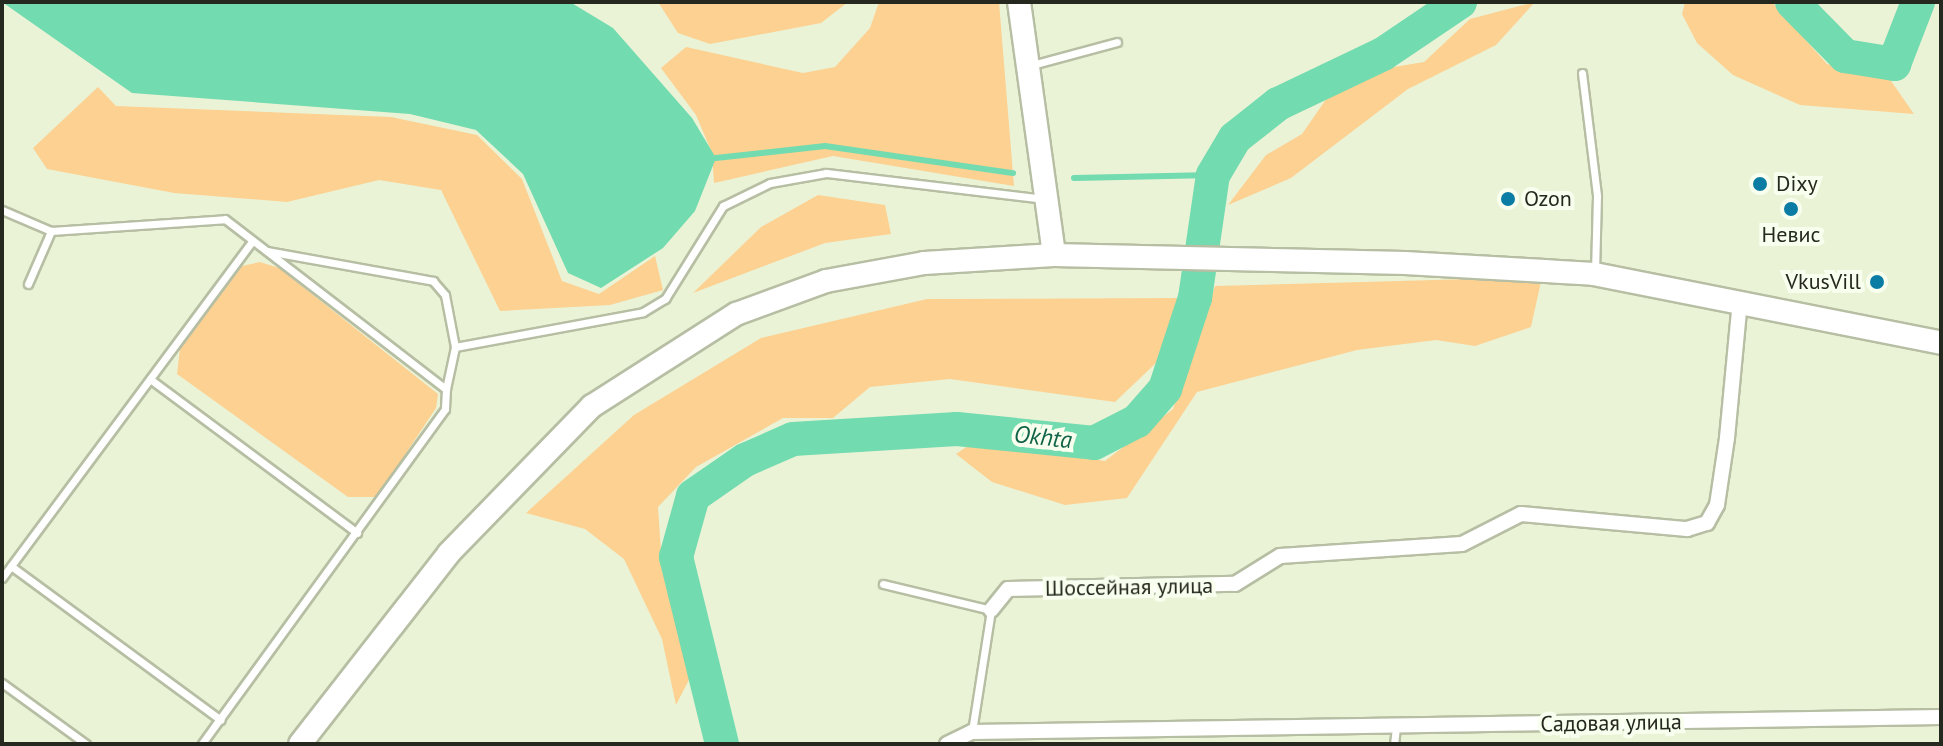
<!DOCTYPE html>
<html>
<head>
<meta charset="utf-8">
<style>
  body { margin:0 }
  #map { position:relative; width:1943px; height:746px; overflow:hidden; background:#ebf3d7; font-family:"PT Sans",sans-serif }
  div>[style] { position:absolute }
  .green>* { inset:0; background:#fcd191 }
  .water>* { inset:0; background:#72dbaf }
  .stream>* { height:6px; margin:-3px; padding:0 3px; transform-origin:3px; border-radius:3px; background:#72dbaf }
  .river>* { height:34px; margin:-17px; padding:0 17px; transform-origin:17px; border-radius:17px; background:#72dbaf }
  .roads { filter:drop-shadow(2px 0 #b6bea3) drop-shadow(-2px 0 #b6bea3) drop-shadow(0 2px #b6bea3) drop-shadow(0 -2px #b6bea3) }
  .lane>* { height:7px; margin:-3.5px; padding:0 3.5px; transform-origin:3.5px; border-radius:3.5px; background:#fff }
  .street>* { height:14px; margin:-7px; padding:0 7px; transform-origin:7px; border-radius:7px; background:#fff }
  .secondary>* { height:22px; margin:-11px; padding:0 11px; transform-origin:11px; border-radius:11px; background:#fff }
  .dots>* { width:22px; height:22px; translate:-50% -50%; box-sizing:border-box; border:4px solid #f9ffee; border-radius:50% }
  span { translate:-50% -50%; white-space:nowrap; text-align:center; line-height:1.15; -webkit-text-stroke:8px #f9ffee; paint-order:stroke }
  .poi-label { font-size:22px; color:#25281e }
  .left { translate:0 -50%; text-align:left }
  .right { translate:-100% -50%; text-align:right }
  .street-label { font-size:22px; color:#25281e }
  .water-label { font-size:24px; color:#126448; font-style:italic }
  .frame { position:absolute; inset:0; border:4px solid #25281e; pointer-events:none }
</style>
</head>
<body>
<div id="map">
  <div class="green">
    <i style="clip-path:polygon(658px 2px,848px 2px,821px 23px,710px 44px,678px 33px)"></i>
    <i style="clip-path:polygon(879px 2px,999px 2px,1014px 186px,833px 156px,714px 183px,712px 153px,696px 115px,661px 68px,686px 47px,803px 73px,835px 67px,870px 28px)"></i>
    <i style="clip-path:polygon(1535px 2px,1496px 45px,1408px 89px,1291px 178px,1228px 205px,1266px 155px,1302px 134px,1329px 95px,1376px 70px,1424px 62px,1470px 19px)"></i>
    <i style="clip-path:polygon(1685px 2px,1772px 2px,1827px 64px,1889px 78px,1914px 114px,1800px 105px,1733px 75px,1697px 43px,1682px 14px)"></i>
    <i style="clip-path:polygon(98px 87px,116px 106px,391px 117px,477px 135px,522px 179px,562px 281px,599px 294px,655px 256px,663px 290px,610px 305px,500px 311px,441px 190px,379px 180px,287px 202px,174px 193px,47px 169px,33px 148px)"></i>
    <i style="clip-path:polygon(818px 195px,885px 205px,891px 234px,825px 243px,693px 293px,761px 227px)"></i>
    <i style="clip-path:polygon(260px 262px,279px 268px,438px 394px,436px 408px,377px 497px,348px 497px,177px 374px,180px 348px,242px 266px)"></i>
    <i style="clip-path:polygon(1542px 277px,1531px 327px,1475px 346px,1436px 340px,1357px 350px,1197px 392px,1127px 498px,1065px 505px,992px 482px,956px 454px,975px 441px,1105px 461px,1173px 409px,1215px 286px)"></i>
    <i style="clip-path:polygon(1180px 298px,1157px 362px,1115px 402px,950px 379px,870px 387px,833px 418px,783px 418px,696px 467px,658px 507px,662px 565px,680px 595px,694px 670px,676px 705px,662px 639px,624px 559px,585px 529px,526px 513px,634px 415px,761px 338px,927px 299px)"></i>
  </div>
  <div class="water">
    <i style="clip-path:polygon(2px 2px,570px 2px,613px 28px,692px 118px,716px 158px,695px 211px,663px 248px,601px 288px,568px 273px,523px 174px,476px 130px,410px 114px,132px 93px)"></i>
  </div>
  <div class="stream">
    <i style="left:716px;top:158px;width:110px;rotate:-6.3deg"></i>
    <i style="left:825px;top:146px;width:190px;rotate:8.2deg"></i>
    <i style="left:1074px;top:178px;width:139px;rotate:-1.2deg"></i>
  </div>
  <div class="river">
    <i style="left:1792px;top:2px;width:76px;rotate:45.5deg"></i>
    <i style="left:1845px;top:56px;width:50px;rotate:9.3deg"></i>
    <i style="left:1894px;top:64px;width:66px;rotate:-68.8deg"></i>
    <i style="left:722px;top:744px;width:193px;rotate:-103.8deg"></i>
    <i style="left:676px;top:557px;width:63px;rotate:-74.4deg"></i>
    <i style="left:693px;top:496px;width:63px;rotate:-34.7deg"></i>
    <i style="left:745px;top:460px;width:52px;rotate:-23.6deg"></i>
    <i style="left:793px;top:439px;width:164px;rotate:-3.5deg"></i>
    <i style="left:957px;top:429px;width:138px;rotate:5.8deg"></i>
    <i style="left:1094px;top:443px;width:48px;rotate:-27.1deg"></i>
    <i style="left:1137px;top:421px;width:43px;rotate:-48.8deg"></i>
    <i style="left:1165px;top:389px;width:96px;rotate:-71.8deg"></i>
    <i style="left:1195px;top:298px;width:124px;rotate:-81.7deg"></i>
    <i style="left:1213px;top:175px;width:43px;rotate:-59.3deg"></i>
    <i style="left:1235px;top:138px;width:55px;rotate:-38.3deg"></i>
    <i style="left:1278px;top:104px;width:116px;rotate:-25.5deg"></i>
    <i style="left:1383px;top:54px;width:93px;rotate:-34deg"></i>
  </div>
  <div class="roads">
    <div class="lane">
      <i style="left:1032px;top:65px;width:88px;rotate:-15.1deg"></i>
      <i style="left:1582px;top:73px;width:124px;rotate:83deg"></i>
      <i style="left:1597px;top:196px;width:74px;rotate:91.5deg"></i>
      <i style="left:2px;top:210px;width:53px;rotate:23.2deg"></i>
      <i style="left:51px;top:231px;width:174px;rotate:-3.9deg"></i>
      <i style="left:225px;top:219px;width:279px;rotate:37.6deg"></i>
      <i style="left:446px;top:389px;width:20px;rotate:93deg"></i>
      <i style="left:445px;top:409px;width:414px;rotate:126deg"></i>
      <i style="left:267px;top:251px;width:169px;rotate:10.2deg"></i>
      <i style="left:433px;top:281px;width:18px;rotate:49deg"></i>
      <i style="left:445px;top:295px;width:53px;rotate:79.1deg"></i>
      <i style="left:455px;top:347px;width:191px;rotate:-10.5deg"></i>
      <i style="left:643px;top:312px;width:26px;rotate:-31deg"></i>
      <i style="left:665px;top:299px;width:110px;rotate:-58.1deg"></i>
      <i style="left:723px;top:206px;width:52px;rotate:-26.1deg"></i>
      <i style="left:770px;top:183px;width:57px;rotate:-10.1deg"></i>
      <i style="left:826px;top:173px;width:219px;rotate:6.8deg"></i>
      <i style="left:28px;top:284px;width:58px;rotate:-66.5deg"></i>
      <i style="left:150px;top:379px;width:258px;rotate:36.6deg"></i>
      <i style="left:446px;top:389px;width:43px;rotate:-77.9deg"></i>
      <i style="left:11px;top:566px;width:260px;rotate:36.3deg"></i>
      <i style="left:2px;top:578px;width:420px;rotate:-53.4deg"></i>
      <i style="left:883px;top:584px;width:111px;rotate:13.5deg"></i>
      <i style="left:991px;top:610px;width:123px;rotate:98.9deg"></i>
      <i style="left:2px;top:683px;width:104px;rotate:36deg"></i>
      <i style="left:1394px;top:744px;width:17px;rotate:-83deg"></i>
    </div>
    <div class="street">
      <i style="left:991px;top:610px;width:27px;rotate:-51deg"></i>
      <i style="left:1008px;top:589px;width:227px;rotate:-1.3deg"></i>
      <i style="left:1235px;top:584px;width:53px;rotate:-31.9deg"></i>
      <i style="left:1280px;top:556px;width:182px;rotate:-3.8deg"></i>
      <i style="left:1462px;top:544px;width:66px;rotate:-27deg"></i>
      <i style="left:1521px;top:514px;width:167px;rotate:5.2deg"></i>
      <i style="left:1687px;top:529px;width:21px;rotate:-17deg"></i>
      <i style="left:1707px;top:523px;width:21px;rotate:-61deg"></i>
      <i style="left:1717px;top:505px;width:68px;rotate:-81.5deg"></i>
      <i style="left:1727px;top:438px;width:138px;rotate:-84.6deg"></i>
      <i style="left:947px;top:744px;width:28px;rotate:-26deg"></i>
      <i style="left:972px;top:732px;width:969px;rotate:-0.89deg"></i>
    </div>
    <div class="secondary">
      <i style="left:1019px;top:2px;width:255px;rotate:82.1deg"></i>
      <i style="left:300px;top:744px;width:242px;rotate:-52deg"></i>
      <i style="left:449px;top:553px;width:205px;rotate:-45.8deg"></i>
      <i style="left:592px;top:406px;width:171px;rotate:-32.6deg"></i>
      <i style="left:736px;top:314px;width:96px;rotate:-20.1deg"></i>
      <i style="left:826px;top:281px;width:100px;rotate:-10.4deg"></i>
      <i style="left:924px;top:263px;width:130px;rotate:-3.5deg"></i>
      <i style="left:1054px;top:255px;width:351px;rotate:1.3deg"></i>
      <i style="left:1405px;top:263px;width:189px;rotate:3.3deg"></i>
      <i style="left:1594px;top:274px;width:354px;rotate:11.2deg"></i>
    </div>
  </div>
  <div class="dots">
    <i style="left:1760px;top:184px;background:#0b7da5"></i>
    <i style="left:1508px;top:199px;background:#0b7da5"></i>
    <i style="left:1791px;top:209px;background:#0b7da5"></i>
    <i style="left:1877px;top:282px;background:#0b7da5"></i>
  </div>
  <div class="poi-label">
    <span class="left" style="left:1776px;top:184px">Dixy</span>
    <span class="left" style="left:1524px;top:199px">Ozon</span>
    <span style="left:1791px;top:235px">Невис</span>
    <span class="right" style="left:1861px;top:282px">VkusVill</span>
  </div>
  <div class="street-label">
    <span style="left:1129px;top:587px;rotate:-1deg">Шоссейная улица</span>
    <span style="left:1611px;top:723px;rotate:-1deg">Садовая улица</span>
  </div>
  <div class="water-label">
    <span style="left:1043px;top:437px;rotate:6deg">Okhta</span>
  </div>
  <div class="frame"></div>
</div>
</body>
</html>
